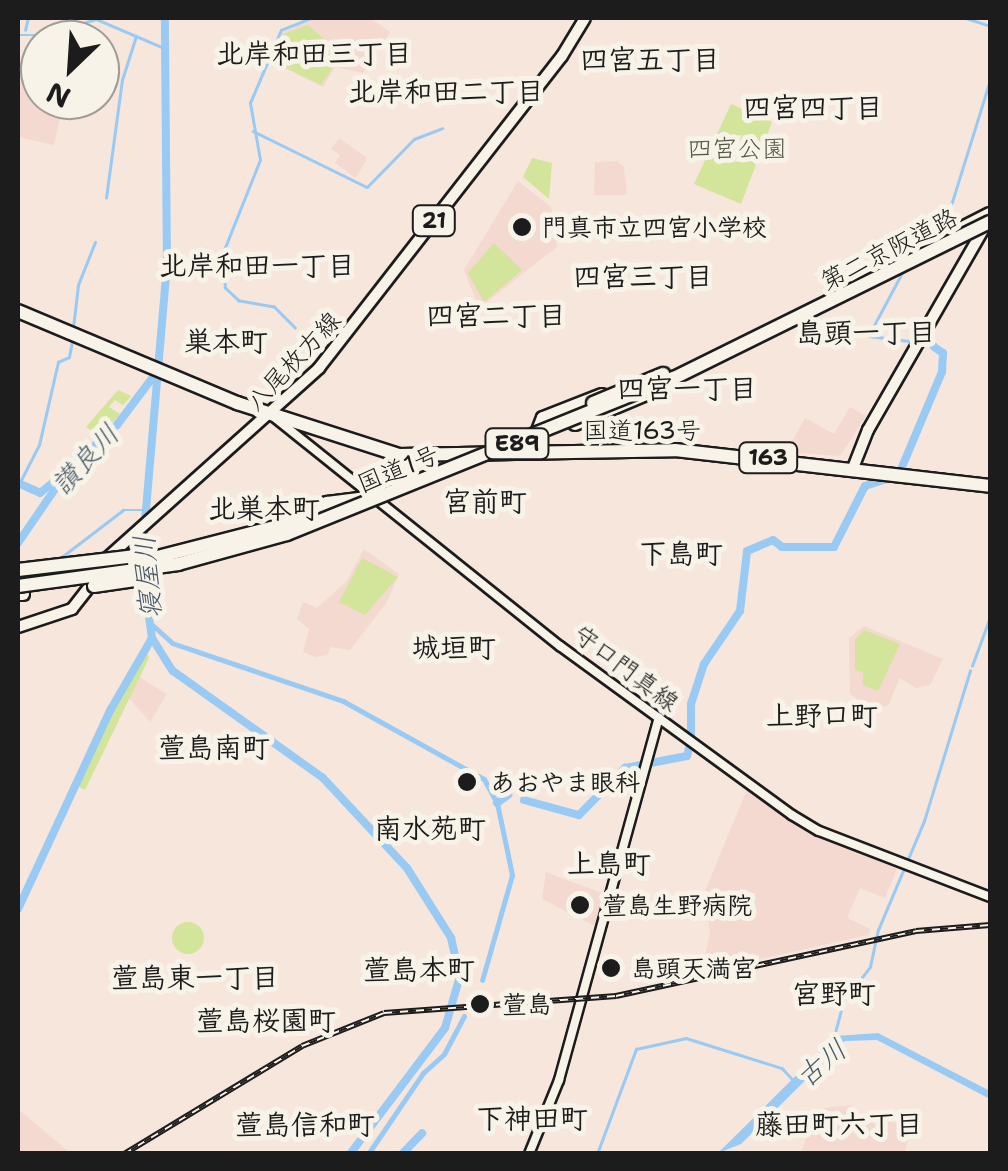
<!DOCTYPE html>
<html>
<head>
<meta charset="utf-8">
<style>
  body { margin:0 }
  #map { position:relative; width:1008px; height:1171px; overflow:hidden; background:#f7e6dc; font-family:"Shantell Sans","Klee One",sans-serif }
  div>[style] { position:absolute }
  .built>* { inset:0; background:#f3d9d0 }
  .green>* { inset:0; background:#d2e59a }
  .round { border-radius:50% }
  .water>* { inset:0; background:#98caf4 }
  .stream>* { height:2.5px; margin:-1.25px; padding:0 1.25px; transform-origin:1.25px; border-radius:1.25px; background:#98caf4 }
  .canal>* { height:5px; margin:-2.5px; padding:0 2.5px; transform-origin:2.5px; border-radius:2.5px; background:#98caf4 }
  .river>* { height:8px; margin:-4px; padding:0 4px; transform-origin:4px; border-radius:4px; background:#98caf4 }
  .roads { filter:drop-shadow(2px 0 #1c1c1c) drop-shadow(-2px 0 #1c1c1c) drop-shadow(0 2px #1c1c1c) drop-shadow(0 -2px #1c1c1c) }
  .secondary>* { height:8px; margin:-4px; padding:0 4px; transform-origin:4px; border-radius:4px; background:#f7f3e8 }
  .primary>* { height:10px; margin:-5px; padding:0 5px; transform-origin:5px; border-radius:5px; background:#f7f3e8 }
  .highway>* { height:12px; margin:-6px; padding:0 6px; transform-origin:6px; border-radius:6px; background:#f7f3e8 }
  .rail>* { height:6px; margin-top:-3px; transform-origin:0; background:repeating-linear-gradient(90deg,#f7f3e8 0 8px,#1c1c1c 0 16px); box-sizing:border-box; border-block:2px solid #1c1c1c }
  .bridges { filter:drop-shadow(2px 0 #1c1c1c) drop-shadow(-2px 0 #1c1c1c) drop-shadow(0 2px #1c1c1c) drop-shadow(0 -2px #1c1c1c) }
  .highway-bridge>* { height:12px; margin:-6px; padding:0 6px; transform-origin:6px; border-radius:6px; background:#f7f3e8 }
  .dots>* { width:28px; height:28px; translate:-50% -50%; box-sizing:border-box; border:5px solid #f7f3e8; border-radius:50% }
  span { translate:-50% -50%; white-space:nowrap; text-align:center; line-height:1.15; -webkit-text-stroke:10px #f7f3e8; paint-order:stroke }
  .shield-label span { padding:2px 8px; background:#f7f3e8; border:2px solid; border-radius:8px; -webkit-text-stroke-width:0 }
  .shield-label { font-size:22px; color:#1c1c1c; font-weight:700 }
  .park-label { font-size:25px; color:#535842 }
  .poi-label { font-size:25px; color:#1c1c1c; font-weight:700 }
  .left { translate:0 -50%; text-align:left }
  .street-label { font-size:25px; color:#1c1c1c }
  .neighbourhood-label { font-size:28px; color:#1c1c1c; font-weight:700 }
  .water-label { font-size:28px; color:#475968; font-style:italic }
  .frame { position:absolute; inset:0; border:20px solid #1c1c1c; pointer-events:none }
  .north { position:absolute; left:20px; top:20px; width:100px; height:100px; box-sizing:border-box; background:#f7f3e8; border:2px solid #9f9d96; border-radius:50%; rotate:205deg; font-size:28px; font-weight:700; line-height:40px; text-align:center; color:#1c1c1c }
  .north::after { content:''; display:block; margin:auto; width:35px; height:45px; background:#1c1c1c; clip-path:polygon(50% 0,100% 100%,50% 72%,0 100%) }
</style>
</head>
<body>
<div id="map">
  <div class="built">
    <i style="clip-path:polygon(314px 18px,370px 18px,390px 32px,363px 73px,335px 67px,323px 87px,272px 62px,281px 33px)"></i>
    <i style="clip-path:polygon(18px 64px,39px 72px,40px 100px,64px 100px,54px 145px,18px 137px)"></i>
    <i style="clip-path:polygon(339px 138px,367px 158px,356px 178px,335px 163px,340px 155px,331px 149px)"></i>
    <i style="clip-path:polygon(617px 161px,624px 167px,627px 195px,594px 195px,595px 162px)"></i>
    <i style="clip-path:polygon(518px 181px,551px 207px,557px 247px,479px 308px,464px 270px)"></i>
    <i style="clip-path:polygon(850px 407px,866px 416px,840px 456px,786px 452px,805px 418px,834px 434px)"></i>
    <i style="clip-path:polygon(364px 549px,399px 574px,387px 602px,350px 650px,331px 647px,327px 655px,315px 657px,303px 652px,309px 629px,297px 619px,303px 602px,317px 608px,346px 582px)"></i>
    <i style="clip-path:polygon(864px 626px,943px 659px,930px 685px,916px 688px,900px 678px,888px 706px,869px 707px,850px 694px,849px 638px)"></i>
    <i style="clip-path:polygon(139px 677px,167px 694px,150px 722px,127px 696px)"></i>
    <i style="clip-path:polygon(748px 787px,822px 837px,897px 869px,885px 898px,860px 888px,847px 918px,870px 929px,868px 935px,702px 972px,710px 932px,705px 891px)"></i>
    <i style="clip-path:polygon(546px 872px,607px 895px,597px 927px,542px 899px)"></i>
    <i style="clip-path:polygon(851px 1105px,855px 1113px,913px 1127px,904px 1153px,801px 1153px,807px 1136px,780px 1126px,800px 1111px)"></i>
    <i style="clip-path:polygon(18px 1109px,69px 1152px,78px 1153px,18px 1153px)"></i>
  </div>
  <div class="green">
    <i style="clip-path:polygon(308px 25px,342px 54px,321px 85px,278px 64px,283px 34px)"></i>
    <i style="clip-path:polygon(731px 104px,772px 122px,741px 204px,694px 184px)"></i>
    <i style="clip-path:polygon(532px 158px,552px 163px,549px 199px,523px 177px)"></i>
    <i style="clip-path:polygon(494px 243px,522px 270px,484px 302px,468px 273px)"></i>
    <i style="clip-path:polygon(118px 390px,131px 396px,123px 405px,115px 400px,109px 407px,120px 414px,100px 437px,86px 427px)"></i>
    <i style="clip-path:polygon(362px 558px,398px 577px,365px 615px,339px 602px)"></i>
    <i style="clip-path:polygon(864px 630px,900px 644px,878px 691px,863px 685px,863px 672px,855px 670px,855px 640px)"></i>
    <i style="clip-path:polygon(145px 646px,149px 658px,85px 790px,75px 785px)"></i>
    <i class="round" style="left:172px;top:922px;width:32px;height:32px"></i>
  </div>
  <div class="water">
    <i style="clip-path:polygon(878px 1033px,990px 1091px,990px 1099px,877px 1040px,845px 1041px,741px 1144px,718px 1153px,836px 1036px)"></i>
  </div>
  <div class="stream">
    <i style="left:966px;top:18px;width:25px;rotate:18deg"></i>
    <i style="left:25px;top:30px;width:12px;rotate:-76deg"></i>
    <i style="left:18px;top:35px;width:26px"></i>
    <i style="left:44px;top:35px;width:54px;rotate:-17.1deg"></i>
    <i style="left:96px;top:19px;width:74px;rotate:23.1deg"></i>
    <i style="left:253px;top:131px;width:127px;rotate:26.2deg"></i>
    <i style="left:367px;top:187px;width:67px;rotate:-45.6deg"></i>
    <i style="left:414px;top:139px;width:30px;rotate:-21deg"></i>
    <i style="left:106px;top:198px;width:119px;rotate:-82.3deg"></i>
    <i style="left:122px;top:80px;width:46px;rotate:-72.3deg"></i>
    <i style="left:915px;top:247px;width:58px;rotate:-50.6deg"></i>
    <i style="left:952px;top:202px;width:128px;rotate:-72.7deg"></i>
    <i style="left:989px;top:248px;width:1px"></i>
    <i style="left:903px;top:272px;width:72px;rotate:118deg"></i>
    <i style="left:869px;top:336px;width:40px;rotate:7.1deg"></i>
    <i style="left:73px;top:328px;width:43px;rotate:-83.4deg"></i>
    <i style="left:78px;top:285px;width:46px;rotate:-68.4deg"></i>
    <i style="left:295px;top:328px;width:30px;rotate:-135deg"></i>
    <i style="left:274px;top:307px;width:36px;rotate:-170deg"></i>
    <i style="left:239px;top:301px;width:19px;rotate:-137deg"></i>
    <i style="left:225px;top:288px;width:33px;rotate:-95deg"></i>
    <i style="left:222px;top:255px;width:102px;rotate:-68.2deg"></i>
    <i style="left:260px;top:160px;width:58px;rotate:-100deg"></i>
    <i style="left:250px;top:103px;width:79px;rotate:-67deg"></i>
    <i style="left:281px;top:30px;width:32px;rotate:-22deg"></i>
    <i style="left:934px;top:347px;width:3px;rotate:-72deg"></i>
    <i style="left:19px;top:484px;width:44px;rotate:-62.9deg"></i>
    <i style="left:39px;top:445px;width:85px;rotate:-77.1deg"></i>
    <i style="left:58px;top:362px;width:12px;rotate:-24deg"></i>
    <i style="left:69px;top:357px;width:15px;rotate:-79deg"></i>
    <i style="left:59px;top:559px;width:81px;rotate:-37.4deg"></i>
    <i style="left:123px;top:510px;width:20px"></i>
    <i style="left:972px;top:666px;width:52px;rotate:-69.8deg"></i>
    <i style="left:833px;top:1040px;width:39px;rotate:-75deg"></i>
    <i style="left:843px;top:1002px;width:44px;rotate:-52.4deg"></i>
    <i style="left:870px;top:967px;width:38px;rotate:-78deg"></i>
    <i style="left:878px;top:930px;width:118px;rotate:-67.1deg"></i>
    <i style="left:924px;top:821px;width:157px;rotate:-73deg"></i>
    <i style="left:533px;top:1152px;width:10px;rotate:11deg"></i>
    <i style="left:597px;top:1154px;width:112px;rotate:-69.6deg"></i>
    <i style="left:636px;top:1049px;width:51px;rotate:-12.4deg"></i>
    <i style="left:686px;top:1038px;width:101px;rotate:17.4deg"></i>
    <i style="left:782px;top:1068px;width:19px;rotate:47deg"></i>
  </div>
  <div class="canal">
    <i style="left:149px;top:622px;width:31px;rotate:42deg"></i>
    <i style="left:172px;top:643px;width:181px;rotate:18.7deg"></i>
    <i style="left:343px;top:701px;width:161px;rotate:29deg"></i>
    <i style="left:484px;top:779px;width:27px;rotate:62deg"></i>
    <i style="left:497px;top:803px;width:74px;rotate:78.2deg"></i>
    <i style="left:512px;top:875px;width:109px;rotate:105.9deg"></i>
    <i style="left:368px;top:1154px;width:98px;rotate:-55.8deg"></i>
    <i style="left:423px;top:1073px;width:28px;rotate:-42deg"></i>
    <i style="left:444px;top:1054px;width:43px;rotate:-62.2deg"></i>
  </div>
  <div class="river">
    <i style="left:902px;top:467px;width:103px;rotate:-67.2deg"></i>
    <i style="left:942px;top:372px;width:19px;rotate:-87deg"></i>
    <i style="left:943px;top:353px;width:11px;rotate:-146deg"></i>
    <i style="left:18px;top:483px;width:24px;rotate:24deg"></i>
    <i style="left:40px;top:493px;width:26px;rotate:-39deg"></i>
    <i style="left:18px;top:543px;width:88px;rotate:-55.6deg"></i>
    <i style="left:68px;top:470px;width:67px;rotate:-42.6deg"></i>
    <i style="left:117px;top:425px;width:60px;rotate:-53.1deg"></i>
    <i style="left:142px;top:556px;width:290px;rotate:-85.1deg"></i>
    <i style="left:167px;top:267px;width:249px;rotate:-90.5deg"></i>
    <i style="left:143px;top:575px;width:64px;rotate:81.9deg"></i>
    <i style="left:152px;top:638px;width:39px;rotate:58deg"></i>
    <i style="left:173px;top:671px;width:184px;rotate:35.5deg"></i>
    <i style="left:323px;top:778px;width:123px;rotate:47deg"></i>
    <i style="left:407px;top:868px;width:83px;rotate:57.8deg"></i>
    <i style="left:451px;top:938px;width:39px;rotate:77deg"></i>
    <i style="left:460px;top:976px;width:54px;rotate:106.1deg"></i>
    <i style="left:445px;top:1028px;width:158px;rotate:127deg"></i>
    <i style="left:691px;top:737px;width:33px;rotate:-90deg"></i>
    <i style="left:691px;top:704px;width:42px;rotate:-72deg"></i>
    <i style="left:704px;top:664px;width:64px;rotate:-55.8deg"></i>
    <i style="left:740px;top:611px;width:60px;rotate:-83.3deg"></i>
    <i style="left:747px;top:551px;width:28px;rotate:-23deg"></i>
    <i style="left:773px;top:540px;width:11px;rotate:38deg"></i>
    <i style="left:782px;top:547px;width:52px"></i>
    <i style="left:834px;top:547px;width:68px;rotate:-63.1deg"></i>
    <i style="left:865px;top:486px;width:29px;rotate:-18deg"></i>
    <i style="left:524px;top:800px;width:57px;rotate:15.3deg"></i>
    <i style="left:579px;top:815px;width:66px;rotate:-45.6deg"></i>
    <i style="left:625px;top:768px;width:63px;rotate:-11deg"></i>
    <i style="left:687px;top:756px;width:11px;rotate:-75deg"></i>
    <i style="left:497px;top:803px;width:14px;rotate:-36deg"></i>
    <i style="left:18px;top:909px;width:221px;rotate:-65.1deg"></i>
    <i style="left:111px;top:709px;width:82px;rotate:-60deg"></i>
    <i style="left:402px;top:1154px;width:29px;rotate:-46deg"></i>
  </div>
  <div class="roads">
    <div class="secondary">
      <i style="left:275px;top:418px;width:365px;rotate:38.7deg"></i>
      <i style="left:560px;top:646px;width:287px;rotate:36.1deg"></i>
      <i style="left:792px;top:815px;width:31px;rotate:31deg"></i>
      <i style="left:819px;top:831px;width:183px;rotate:21.1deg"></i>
      <i style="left:529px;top:1154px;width:80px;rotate:-67.9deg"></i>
      <i style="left:559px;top:1080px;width:376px;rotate:-74.6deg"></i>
    </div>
    <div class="primary">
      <i style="left:853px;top:468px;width:41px;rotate:-68.5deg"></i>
      <i style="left:868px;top:430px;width:241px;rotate:-60.1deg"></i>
      <i style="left:104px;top:561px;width:289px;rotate:-41.9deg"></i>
      <i style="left:319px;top:368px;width:395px;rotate:-52.1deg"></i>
      <i style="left:562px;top:56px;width:44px;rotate:-58.8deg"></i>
      <i style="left:18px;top:627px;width:57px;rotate:-18.4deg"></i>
      <i style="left:72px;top:609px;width:36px;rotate:-52deg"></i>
    </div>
    <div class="highway">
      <i style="left:917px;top:251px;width:82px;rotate:-26.9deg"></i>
      <i style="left:18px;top:311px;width:238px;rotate:22.8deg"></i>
      <i style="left:237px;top:403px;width:170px;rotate:17.8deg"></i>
      <i style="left:399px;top:455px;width:276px;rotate:-1deg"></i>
      <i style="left:675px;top:450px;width:317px;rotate:6.5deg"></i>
      <i style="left:575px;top:424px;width:85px;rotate:-22.9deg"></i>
      <i style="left:531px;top:449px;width:33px;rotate:-69deg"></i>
      <i style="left:543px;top:418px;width:63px;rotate:-21.3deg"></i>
      <i style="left:267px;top:524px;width:64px;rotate:-19.3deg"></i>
      <i style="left:327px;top:503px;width:46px;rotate:-7.4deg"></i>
      <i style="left:18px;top:578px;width:117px;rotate:-7.4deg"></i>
      <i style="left:18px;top:594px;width:5px"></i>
    </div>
  </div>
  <div class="rail">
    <i style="left:124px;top:1154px;width:208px;rotate:-31.2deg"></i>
    <i style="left:302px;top:1046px;width:88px;rotate:-21.9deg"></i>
    <i style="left:384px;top:1013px;width:233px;rotate:-4.2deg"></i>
    <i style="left:616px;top:996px;width:307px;rotate:-12.2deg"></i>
    <i style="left:916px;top:931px;width:74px;rotate:-4.6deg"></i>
  </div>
  <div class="bridges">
    <div class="highway-bridge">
      <i style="left:593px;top:403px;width:76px;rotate:-22.5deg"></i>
      <i style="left:134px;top:563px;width:172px;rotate:-14.4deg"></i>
      <i style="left:18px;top:570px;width:127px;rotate:-6.8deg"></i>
      <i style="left:18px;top:586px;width:162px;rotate:-7.8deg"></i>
      <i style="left:178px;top:564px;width:113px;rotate:-15.4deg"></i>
      <i style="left:287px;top:534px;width:417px;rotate:-22deg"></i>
      <i style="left:674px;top:378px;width:352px;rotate:-26.3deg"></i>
      <i style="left:94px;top:586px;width:55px;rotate:-8.4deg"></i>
    </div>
  </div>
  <div class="dots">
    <i style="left:522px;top:227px;background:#1c1c1c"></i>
    <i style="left:467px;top:782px;background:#1c1c1c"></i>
    <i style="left:580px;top:905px;background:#1c1c1c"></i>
    <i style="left:611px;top:968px;background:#1c1c1c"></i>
    <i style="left:480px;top:1004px;background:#1c1c1c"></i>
  </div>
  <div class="shield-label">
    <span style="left:434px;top:221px">21</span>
    <span style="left:517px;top:444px">E89</span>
    <span style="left:768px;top:458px">163</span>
  </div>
  <div class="park-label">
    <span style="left:737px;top:148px">四宮公園</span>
  </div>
  <div class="poi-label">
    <span class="left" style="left:542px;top:227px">門真市立四宮小学校</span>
    <span class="left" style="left:490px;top:782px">あおやま眼科</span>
    <span class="left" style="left:602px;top:905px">萱島生野病院</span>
    <span class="left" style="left:631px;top:968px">島頭天満宮</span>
    <span class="left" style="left:502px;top:1004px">萱島</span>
  </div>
  <div class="street-label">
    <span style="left:889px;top:249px;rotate:-27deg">第二京阪道路</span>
    <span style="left:293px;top:361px;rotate:-47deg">八尾枚方線</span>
    <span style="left:642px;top:430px">国道163号</span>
    <span style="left:398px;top:469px;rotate:-22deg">国道1号</span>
    <span style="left:626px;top:668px;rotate:37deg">守口門真線</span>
  </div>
  <div class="neighbourhood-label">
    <span style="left:314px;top:53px">北岸和田三丁目</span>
    <span style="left:650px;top:59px">四宮五丁目</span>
    <span style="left:446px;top:91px">北岸和田二丁目</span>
    <span style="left:813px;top:107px">四宮四丁目</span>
    <span style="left:257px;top:265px">北岸和田一丁目</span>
    <span style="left:643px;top:276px">四宮三丁目</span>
    <span style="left:496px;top:315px">四宮二丁目</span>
    <span style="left:866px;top:332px">島頭一丁目</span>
    <span style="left:226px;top:341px">巣本町</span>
    <span style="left:687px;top:388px">四宮一丁目</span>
    <span style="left:485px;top:501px">宮前町</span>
    <span style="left:264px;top:508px">北巣本町</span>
    <span style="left:681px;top:553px">下島町</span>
    <span style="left:454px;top:647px">城垣町</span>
    <span style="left:822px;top:715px">上野口町</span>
    <span style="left:214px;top:747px">萱島南町</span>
    <span style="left:430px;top:828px">南水苑町</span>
    <span style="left:609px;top:863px">上島町</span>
    <span style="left:419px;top:969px">萱島本町</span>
    <span style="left:195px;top:977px">萱島東一丁目</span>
    <span style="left:834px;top:993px">宮野町</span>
    <span style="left:266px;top:1020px">萱島桜園町</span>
    <span style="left:532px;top:1118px">下神田町</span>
    <span style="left:305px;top:1124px">萱島信和町</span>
    <span style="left:839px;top:1124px">藤田町六丁目</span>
  </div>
  <div class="water-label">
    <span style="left:85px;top:459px;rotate:-47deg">讃良川</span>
    <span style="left:147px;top:577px;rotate:-95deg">寝屋川</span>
    <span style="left:821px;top:1063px;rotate:-40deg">古川</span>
  </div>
  <div class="frame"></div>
  <div class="north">N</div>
</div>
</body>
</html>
